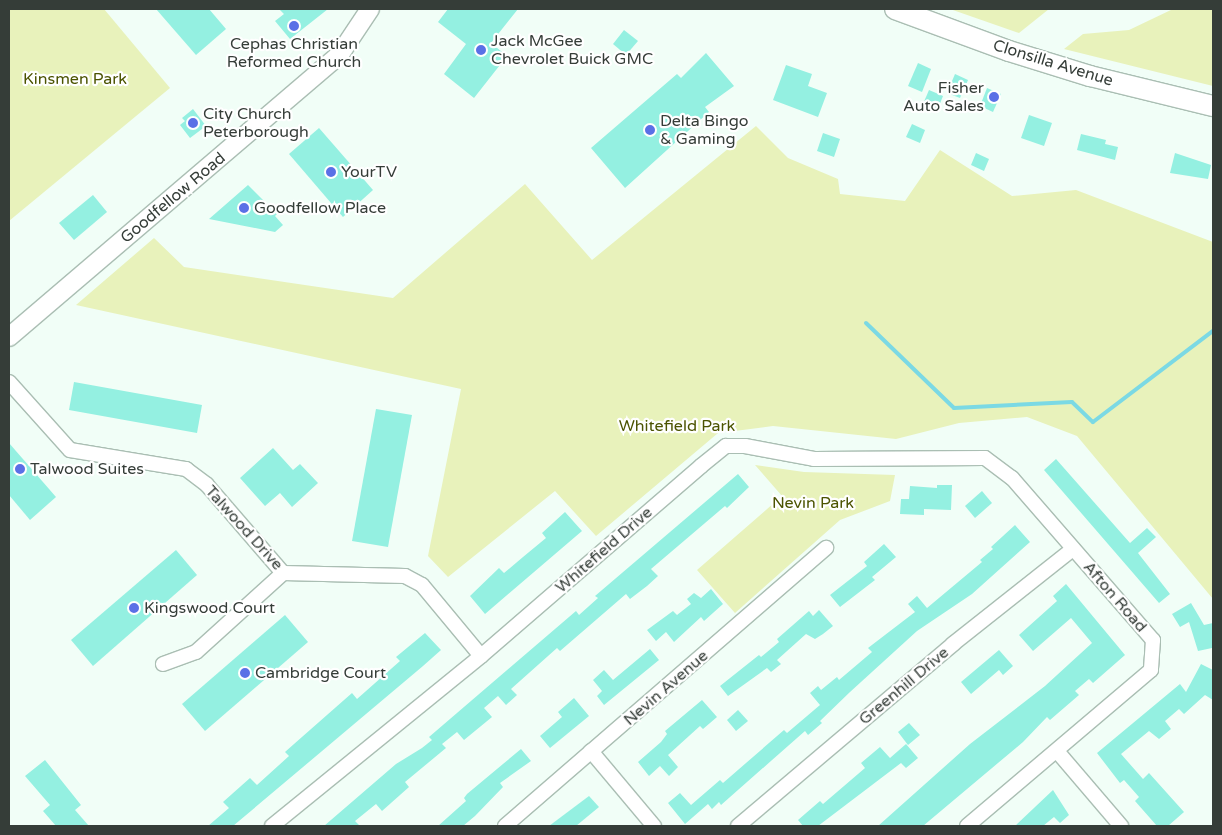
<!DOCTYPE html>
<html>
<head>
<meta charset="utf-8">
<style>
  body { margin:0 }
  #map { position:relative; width:1222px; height:835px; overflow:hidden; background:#f1fef7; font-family:"Varela Round",sans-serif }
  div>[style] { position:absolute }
  .green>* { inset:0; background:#e8f2bb }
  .stream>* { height:4px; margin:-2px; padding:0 2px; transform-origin:2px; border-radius:2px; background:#7bd9e4 }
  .building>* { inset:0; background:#94f0e1 }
  .roads { filter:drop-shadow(1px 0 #aabeb3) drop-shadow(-1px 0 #aabeb3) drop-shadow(0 1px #aabeb3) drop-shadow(0 -1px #aabeb3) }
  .minor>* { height:14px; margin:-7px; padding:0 7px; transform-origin:7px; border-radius:7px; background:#fff }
  .tertiary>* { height:18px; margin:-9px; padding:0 9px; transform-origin:9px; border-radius:9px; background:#fff }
  .secondary>* { height:20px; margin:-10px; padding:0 10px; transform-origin:10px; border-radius:10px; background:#fff }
  .dots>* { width:14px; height:14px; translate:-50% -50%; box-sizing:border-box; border:2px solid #fff; border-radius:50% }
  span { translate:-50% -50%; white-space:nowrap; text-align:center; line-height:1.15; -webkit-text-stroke:4.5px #fff; paint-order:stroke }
  .poi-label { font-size:16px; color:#353d38 }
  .left { translate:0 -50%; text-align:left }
  .right { translate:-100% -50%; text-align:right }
  .street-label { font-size:16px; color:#353d38 }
  .park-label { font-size:16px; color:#4b5301 }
  .frame { position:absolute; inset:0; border:10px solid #353d38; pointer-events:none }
</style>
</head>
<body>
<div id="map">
  <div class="green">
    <i style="clip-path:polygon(9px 9px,104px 9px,170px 88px,9px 221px)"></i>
    <i style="clip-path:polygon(950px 9px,1049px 9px,1019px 33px)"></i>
    <i style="clip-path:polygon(1173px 9px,1213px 9px,1213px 86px,1064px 49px,1083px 34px,1129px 30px)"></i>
    <i style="clip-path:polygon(756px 126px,788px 158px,838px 179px,840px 194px,905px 201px,940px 150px,1012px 196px,1076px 190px,1213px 242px,1213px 599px,1077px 436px,1027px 417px,959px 423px,896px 439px,773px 426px,727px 432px,724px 428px,596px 536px,555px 491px,448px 577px,428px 556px,461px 389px,76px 305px,154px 238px,184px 267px,393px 298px,525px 184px,592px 260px)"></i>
    <i style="clip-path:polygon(755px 465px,804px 472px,895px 475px,890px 501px,840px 520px,735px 613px,697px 570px,782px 496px)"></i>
  </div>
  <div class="stream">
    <i style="left:866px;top:323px;width:122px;rotate:44deg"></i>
    <i style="left:954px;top:408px;width:118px;rotate:-2.9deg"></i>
    <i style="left:1072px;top:402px;width:29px;rotate:44deg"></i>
    <i style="left:1093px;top:422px;width:151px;rotate:-37.2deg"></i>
  </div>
  <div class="building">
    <i style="clip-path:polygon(156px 9px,209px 9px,226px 29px,196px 55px)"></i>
    <i style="clip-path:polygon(279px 9px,328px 9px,290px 39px,275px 21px,284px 14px)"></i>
    <i style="clip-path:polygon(448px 9px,518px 9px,491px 43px,507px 56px,474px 98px,444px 74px,466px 44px,438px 22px)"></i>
    <i style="clip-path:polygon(624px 30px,638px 41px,626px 55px,613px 44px)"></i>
    <i style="clip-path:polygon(706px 53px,734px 86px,705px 107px,709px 112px,625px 188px,591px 148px,677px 74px,681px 78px)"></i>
    <i style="clip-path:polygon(918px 63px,931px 69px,922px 92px,908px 86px)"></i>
    <i style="clip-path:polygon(786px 65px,812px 74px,808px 86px,827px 93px,818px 117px,773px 100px)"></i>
    <i style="clip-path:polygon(955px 74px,968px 80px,960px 98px,947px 93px)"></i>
    <i style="clip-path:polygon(987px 88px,1001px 94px,993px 112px,980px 106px)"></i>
    <i style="clip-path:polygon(929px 90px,943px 96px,937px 111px,923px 104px)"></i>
    <i style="clip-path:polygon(193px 109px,206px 126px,190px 138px,180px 125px,185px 121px,182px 118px)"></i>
    <i style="clip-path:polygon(1029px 115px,1052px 123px,1044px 146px,1021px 138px)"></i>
    <i style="clip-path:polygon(912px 124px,925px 130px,920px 143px,906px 137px)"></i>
    <i style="clip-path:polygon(319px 128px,373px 190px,343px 217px,289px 154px)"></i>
    <i style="clip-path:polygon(823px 133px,840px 139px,834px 157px,817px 151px)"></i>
    <i style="clip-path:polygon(1081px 134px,1106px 140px,1105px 144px,1118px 147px,1115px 160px,1077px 150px)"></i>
    <i style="clip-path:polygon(976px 153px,989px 159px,984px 171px,971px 165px)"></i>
    <i style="clip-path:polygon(1175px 153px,1211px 165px,1208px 179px,1170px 173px)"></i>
    <i style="clip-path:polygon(248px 185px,277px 214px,275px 216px,283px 225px,275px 232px,209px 219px)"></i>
    <i style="clip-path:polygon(93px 195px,107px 212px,74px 240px,59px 223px)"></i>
    <i style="clip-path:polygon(74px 382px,202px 405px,197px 433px,69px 410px)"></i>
    <i style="clip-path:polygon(376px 409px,412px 415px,388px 547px,352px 541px)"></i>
    <i style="clip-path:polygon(9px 443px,56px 497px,30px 520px,9px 495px)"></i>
    <i style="clip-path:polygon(273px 448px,293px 470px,300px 464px,318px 483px,292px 507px,280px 493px,265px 506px,240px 478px)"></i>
    <i style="clip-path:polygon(1056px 459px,1130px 543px,1147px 528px,1156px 537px,1138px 553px,1170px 594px,1159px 603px,1044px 470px)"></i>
    <i style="clip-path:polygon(738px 474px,749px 487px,727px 508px,725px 506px,651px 569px,658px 576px,647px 586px,630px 599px,626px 594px,560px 651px,557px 648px,511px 689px,517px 695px,506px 705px,498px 696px,484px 708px,492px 717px,464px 740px,457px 732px,442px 744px,446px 748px,405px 782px,409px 787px,382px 811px,376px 804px,355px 821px,360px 826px,324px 826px,396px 764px,422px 748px,432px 740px,429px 737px,576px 611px,579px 615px,598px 598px,595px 596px)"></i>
    <i style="clip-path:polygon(937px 485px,952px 485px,951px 510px,924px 509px,924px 515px,900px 514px,901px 499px,909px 499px,910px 486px,937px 488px)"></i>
    <i style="clip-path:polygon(982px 491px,992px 503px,975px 518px,965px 506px)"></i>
    <i style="clip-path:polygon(565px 512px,582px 531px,485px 614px,470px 596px,499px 568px,504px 573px,523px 557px,546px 538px,542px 533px)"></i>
    <i style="clip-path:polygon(1015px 525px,1030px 542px,972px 594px,917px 631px,850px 692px,820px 721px,822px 723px,808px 735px,805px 731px,721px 805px,719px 802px,712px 809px,708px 804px,685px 824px,668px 803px,680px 793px,691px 805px,720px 780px,723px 783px,784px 730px,787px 733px,820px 705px,810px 693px,818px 686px,821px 690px,837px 677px,839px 680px,872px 652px,868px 648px,915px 612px,908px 604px,917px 596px,927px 608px,982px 562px,980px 560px,993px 549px,991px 547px)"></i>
    <i style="clip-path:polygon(884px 544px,896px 557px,872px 577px,875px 580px,840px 607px,830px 595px,867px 566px,864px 562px)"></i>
    <i style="clip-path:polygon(176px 550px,197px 575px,93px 666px,71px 640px)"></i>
    <i style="clip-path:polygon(1066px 584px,1125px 655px,1093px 683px,1089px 679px,1075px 691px,1079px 695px,1050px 720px,1047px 717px,1023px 742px,923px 826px,878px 826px,970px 744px,1045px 686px,1092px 643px,1071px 618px,1033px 651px,1019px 635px,1057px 601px,1053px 596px)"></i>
    <i style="clip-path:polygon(711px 589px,723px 604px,704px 621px,701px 617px,674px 642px,666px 632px,656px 641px,647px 630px,673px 611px,677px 615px,691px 604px,687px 599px,694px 593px,701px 598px)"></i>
    <i style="clip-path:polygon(1191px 603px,1204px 625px,1213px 623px,1212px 648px,1198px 651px,1189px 622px,1180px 627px,1172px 614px)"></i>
    <i style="clip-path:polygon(819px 610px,833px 626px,823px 634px,815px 639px,806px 634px,777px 660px,781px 664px,771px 672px,767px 668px,728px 696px,720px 686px,759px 655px,761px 657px,779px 642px,777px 639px,809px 611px,813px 616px)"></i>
    <i style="clip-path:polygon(285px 615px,308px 642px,205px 731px,182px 704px)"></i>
    <i style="clip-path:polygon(425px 633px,441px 650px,423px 666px,233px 826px,208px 826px,229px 808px,223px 802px,250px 778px,257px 785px,289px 756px,285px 752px,294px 744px,352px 693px,357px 699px,400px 661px,396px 657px)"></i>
    <i style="clip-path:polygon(650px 649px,659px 660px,604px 705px,597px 696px,602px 691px,593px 680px,604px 670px,613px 680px)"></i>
    <i style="clip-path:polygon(999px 650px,1013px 666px,1003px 675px,999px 670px,971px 694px,961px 682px)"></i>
    <i style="clip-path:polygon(1201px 664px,1213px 670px,1213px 700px,1205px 695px,1184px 714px,1179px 709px,1165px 721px,1171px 729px,1159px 739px,1149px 731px,1121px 754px,1143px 779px,1149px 773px,1184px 812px,1168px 826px,1157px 826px,1135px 801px,1139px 797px,1124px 780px,1120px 783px,1097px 753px,1180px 684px,1186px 692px)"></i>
    <i style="clip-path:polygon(574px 698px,589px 716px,550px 748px,540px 736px,562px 717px,558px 712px)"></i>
    <i style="clip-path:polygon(702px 700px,717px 717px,703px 729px,700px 726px,668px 755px,678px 767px,669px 776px,660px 766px,649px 776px,638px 762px,661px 742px,667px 734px,665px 731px)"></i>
    <i style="clip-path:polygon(738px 710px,748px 721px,736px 731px,727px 720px)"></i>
    <i style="clip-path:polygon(909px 723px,920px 735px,908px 745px,898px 732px)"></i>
    <i style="clip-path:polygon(906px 744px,918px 758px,906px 768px,901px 763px,818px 826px,803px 826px,798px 820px,820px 801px,823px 804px,865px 768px,861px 763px,880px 747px,890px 758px)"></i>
    <i style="clip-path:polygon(521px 749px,531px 761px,500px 783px,503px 787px,475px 816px,463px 826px,438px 826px,466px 801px,464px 798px,467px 794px)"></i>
    <i style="clip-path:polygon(45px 760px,81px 805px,75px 810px,89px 826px,56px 826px,43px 811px,50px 805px,25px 776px)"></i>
    <i style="clip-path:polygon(1053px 790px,1069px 815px,1060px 823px,1054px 817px,1043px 826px,1015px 826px)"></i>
    <i style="clip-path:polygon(589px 796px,599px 807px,576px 826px,549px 826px)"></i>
  </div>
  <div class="roads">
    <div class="minor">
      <i style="left:9px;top:382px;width:91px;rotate:48.1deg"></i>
      <i style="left:70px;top:450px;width:118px;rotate:9.3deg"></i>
      <i style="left:186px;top:469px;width:26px;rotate:37deg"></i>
      <i style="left:207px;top:485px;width:116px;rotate:49.2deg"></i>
      <i style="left:283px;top:573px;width:122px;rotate:1.4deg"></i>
      <i style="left:405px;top:576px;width:19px;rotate:28deg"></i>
      <i style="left:422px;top:585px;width:92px;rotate:50.3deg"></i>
      <i style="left:163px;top:664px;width:35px;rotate:-20deg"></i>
      <i style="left:196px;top:652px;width:118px;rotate:-42.2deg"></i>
      <i style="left:591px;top:751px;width:98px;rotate:50deg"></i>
      <i style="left:1057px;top:751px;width:99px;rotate:49.5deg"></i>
      <i style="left:272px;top:826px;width:269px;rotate:-39.1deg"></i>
      <i style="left:481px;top:656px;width:291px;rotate:-40.8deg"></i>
      <i style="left:701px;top:466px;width:32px;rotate:-39deg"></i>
      <i style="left:726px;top:446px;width:19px"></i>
      <i style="left:745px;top:446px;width:70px;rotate:10.7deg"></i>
      <i style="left:814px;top:459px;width:171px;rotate:-0.3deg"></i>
      <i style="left:985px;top:458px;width:34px;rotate:37deg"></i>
      <i style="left:1012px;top:478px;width:215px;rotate:49deg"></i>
      <i style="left:1153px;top:640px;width:30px;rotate:94deg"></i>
      <i style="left:1151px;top:670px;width:241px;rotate:139.7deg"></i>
      <i style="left:505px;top:826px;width:425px;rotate:-40.9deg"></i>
      <i style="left:738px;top:826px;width:282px;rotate:-40.2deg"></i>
      <i style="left:953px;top:644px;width:153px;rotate:-38.4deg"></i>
    </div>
    <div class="tertiary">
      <i style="left:9px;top:337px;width:435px;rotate:-40.5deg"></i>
      <i style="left:340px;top:54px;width:54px;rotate:-56.3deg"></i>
    </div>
    <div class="secondary">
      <i style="left:895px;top:9px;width:121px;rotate:20.2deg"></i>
      <i style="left:1009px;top:51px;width:85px;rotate:17.2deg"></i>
      <i style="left:1090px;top:76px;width:127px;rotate:13.7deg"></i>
    </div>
  </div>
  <div class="dots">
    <i style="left:294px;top:26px;background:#5a70e6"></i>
    <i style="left:481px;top:50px;background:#5a70e6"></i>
    <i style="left:994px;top:97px;background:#5a70e6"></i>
    <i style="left:193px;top:123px;background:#5a70e6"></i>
    <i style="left:650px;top:130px;background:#5a70e6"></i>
    <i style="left:331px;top:172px;background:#5a70e6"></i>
    <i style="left:244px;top:208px;background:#5a70e6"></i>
    <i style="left:20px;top:469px;background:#5a70e6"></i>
    <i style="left:134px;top:608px;background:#5a70e6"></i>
    <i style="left:245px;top:673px;background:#5a70e6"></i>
  </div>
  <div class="poi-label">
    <span class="left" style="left:491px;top:50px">Jack McGee<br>Chevrolet Buick GMC</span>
    <span style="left:294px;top:53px">Cephas Christian<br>Reformed Church</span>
    <span class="right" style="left:984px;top:97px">Fisher<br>Auto Sales</span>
    <span class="left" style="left:203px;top:123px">City Church<br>Peterborough</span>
    <span class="left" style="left:660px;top:130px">Delta Bingo<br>&amp; Gaming</span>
    <span class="left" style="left:341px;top:172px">YourTV</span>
    <span class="left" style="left:254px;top:208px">Goodfellow Place</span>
    <span class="left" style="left:30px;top:469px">Talwood Suites</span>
    <span class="left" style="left:144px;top:608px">Kingswood Court</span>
    <span class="left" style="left:255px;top:673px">Cambridge Court</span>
  </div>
  <div class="street-label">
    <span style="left:1053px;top:63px;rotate:17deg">Clonsilla Avenue</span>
    <span style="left:173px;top:198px;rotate:-40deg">Goodfellow Road</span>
    <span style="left:244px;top:528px;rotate:48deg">Talwood Drive</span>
    <span style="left:604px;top:550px;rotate:-41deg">Whitefield Drive</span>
    <span style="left:1115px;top:597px;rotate:49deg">Afton Road</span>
    <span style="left:904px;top:686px;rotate:-40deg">Greenhill Drive</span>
    <span style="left:666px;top:688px;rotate:-41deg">Nevin Avenue</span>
  </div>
  <div class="park-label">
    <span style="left:75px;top:79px">Kinsmen Park</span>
    <span style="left:677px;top:426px">Whitefield Park</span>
    <span style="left:813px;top:503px">Nevin Park</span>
  </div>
  <div class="frame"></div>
</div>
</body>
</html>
